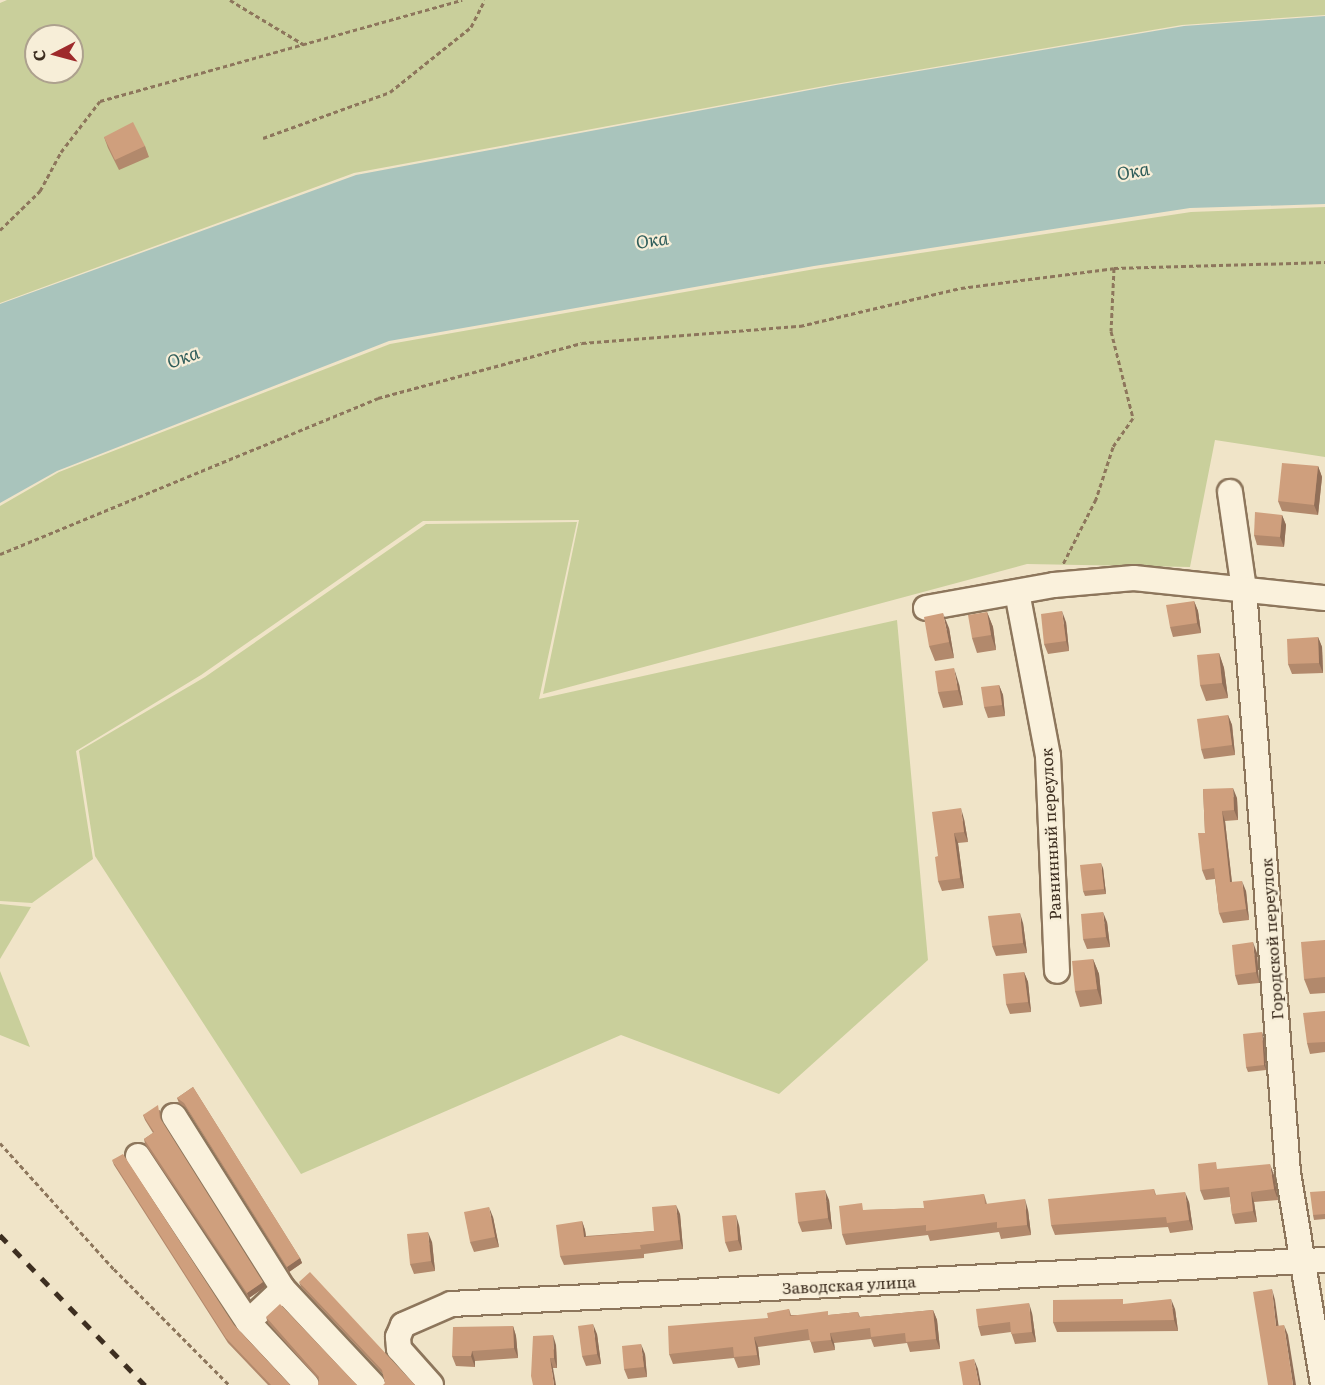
<!DOCTYPE html>
<html>
<head>
<meta charset="utf-8">
<style>
  body { margin:0 }
  #map { position:relative; width:1325px; height:1385px; overflow:hidden; background:#f0e4c8; font-family:Literata,serif }
  div>[style] { position:absolute }
  .green>* { inset:0; background:#c9cf9b }
  .water>* { inset:0; background:#a9c4bc }
  .path>* { height:3px; margin-top:-1.5px; transform-origin:0; background:repeating-linear-gradient(90deg,#8d765c 0 4.5px,transparent 0 7.5px) }
  .roads { filter:drop-shadow(2px 0 #8d765c) drop-shadow(-2px 0 #8d765c) drop-shadow(0 2px #8d765c) drop-shadow(0 -2px #8d765c) }
  .minor>* { height:24px; margin:-12px; padding:0 12px; transform-origin:12px; border-radius:12px; background:#faf1dc }
  .rail>* { height:4.5px; margin-top:-2.25px; transform-origin:0; background:repeating-linear-gradient(90deg,#3d2e20 0 10px,transparent 0 20px) }
  .wall>* { inset:0; background:#b2896c }
  .shaded-wall>* { inset:0; background:#916f58 }
  .building>* { inset:0; background:#cf9f7d }
  span { translate:-50% -50%; white-space:nowrap; text-align:center; line-height:1.15; -webkit-text-stroke:4.5px #f7eed8; paint-order:stroke }
  .street-label { font-size:16px; color:#3d2e20 }
  .water-label { font-size:18px; color:#2f5d5a; font-style:italic }
  .north { position:absolute; left:24px; top:24px; width:60px; height:60px; box-sizing:border-box; background:#f7eed8; border:2px solid #ada18e; border-radius:50%; rotate:264deg; font-size:16px; font-weight:700; line-height:24px; text-align:center; color:#3d2e20 }
  .north::after { content:''; display:block; margin:auto; width:21px; height:27px; background:#9e2a2b; clip-path:polygon(50% 0,100% 100%,50% 72%,0 100%) }
</style>
</head>
<body>
<div id="map">
  <div class="green">
    <i style="clip-path:polygon(evenodd,7px 0,1325px 0,1325px 15px,1182px 25px,835px 84px,354px 173px,0 303px,0 3px,7px 0,36px 36px,72px 36px,72px 72px,36px 72px,36px 36px)"></i>
    <i style="clip-path:polygon(1325px 207px,1325px 457px,1215px 440px,1190px 567px,1027px 564px,543px 694px,579px 520px,423px 521px,201px 675px,76px 751px,93px 859px,32px 903px,0 901px,0 506px,59px 472px,390px 344px,815px 269px,1191px 212px)"></i>
    <i style="clip-path:polygon(577px 522px,539px 699px,897px 620px,928px 960px,779px 1094px,621px 1035px,301px 1174px,95px 856px,79px 751px,205px 677px,426px 524px)"></i>
    <i style="clip-path:polygon(0 904px,31px 907px,0 959px)"></i>
    <i style="clip-path:polygon(0 971px,30px 1047px,0 1035px)"></i>
  </div>
  <div class="water">
    <i style="clip-path:polygon(1325px 16px,1325px 204px,1190px 208px,814px 266px,389px 341px,57px 471px,0 503px,0 304px,356px 175px,836px 85px,1184px 26px)"></i>
  </div>
  <div class="path">
    <i style="left:230px;top:0;width:85px;rotate:31.1deg"></i>
    <i style="left:263px;top:138px;width:135px;rotate:-19.9deg"></i>
    <i style="left:390px;top:92px;width:104px;rotate:-38.7deg"></i>
    <i style="left:471px;top:27px;width:30px;rotate:-63deg"></i>
    <i style="left:0;top:230px;width:56px;rotate:-44.3deg"></i>
    <i style="left:40px;top:191px;width:44px;rotate:-61.7deg"></i>
    <i style="left:61px;top:152px;width:64px;rotate:-52.6deg"></i>
    <i style="left:100px;top:101px;width:376px;rotate:-15.6deg"></i>
    <i style="left:1114px;top:268px;width:211px;rotate:-1.6deg"></i>
    <i style="left:0;top:554px;width:409px;rotate:-22.4deg"></i>
    <i style="left:378px;top:398px;width:211px;rotate:-15.1deg"></i>
    <i style="left:582px;top:343px;width:219px;rotate:-4.5deg"></i>
    <i style="left:800px;top:326px;width:165px;rotate:-13.3deg"></i>
    <i style="left:961px;top:288px;width:154px;rotate:-7.4deg"></i>
    <i style="left:1114px;top:268px;width:63px;rotate:92.7deg"></i>
    <i style="left:1111px;top:331px;width:90px;rotate:75.8deg"></i>
    <i style="left:1133px;top:418px;width:35px;rotate:125deg"></i>
    <i style="left:1113px;top:447px;width:55px;rotate:108.1deg"></i>
    <i style="left:1096px;top:499px;width:73px;rotate:116.9deg"></i>
    <i style="left:0;top:1143px;width:170px;rotate:47.9deg"></i>
    <i style="left:114px;top:1269px;width:163px;rotate:45.2deg"></i>
  </div>
  <div class="roads">
    <div class="minor">
      <i style="left:1230px;top:492px;width:98px;rotate:81.8deg"></i>
      <i style="left:1244px;top:589px;width:586px;rotate:85.69deg"></i>
      <i style="left:1288px;top:1173px;width:215px;rotate:80.6deg"></i>
      <i style="left:1017px;top:592px;width:167px;rotate:79.3deg"></i>
      <i style="left:1048px;top:756px;width:215px;rotate:87.6deg"></i>
      <i style="left:926px;top:608px;width:130px;rotate:-10.2deg"></i>
      <i style="left:1054px;top:585px;width:80px;rotate:-5deg"></i>
      <i style="left:1134px;top:578px;width:192px;rotate:6deg"></i>
      <i style="left:174px;top:1116px;width:204px;rotate:57.8deg"></i>
      <i style="left:283px;top:1289px;width:132px;rotate:46.8deg"></i>
      <i style="left:138px;top:1156px;width:199px;rotate:56.5deg"></i>
      <i style="left:248px;top:1322px;width:86px;rotate:46.9deg"></i>
      <i style="left:248px;top:1322px;width:48px;rotate:-43.3deg"></i>
      <i style="left:431px;top:1385px;width:48px;rotate:-131.6deg"></i>
      <i style="left:399px;top:1349px;width:12px;rotate:-95deg"></i>
      <i style="left:398px;top:1337px;width:13px;rotate:-67deg"></i>
      <i style="left:403px;top:1325px;width:52px;rotate:-23.6deg"></i>
      <i style="left:451px;top:1304px;width:875px;rotate:-2.88deg"></i>
    </div>
  </div>
  <div class="rail">
    <i style="left:0;top:1235px;width:209px;rotate:46deg"></i>
  </div>
  <div class="wall">
    <i style="clip-path:polygon(104px 137px,145px 146px,149px 157px,119px 170px,108px 148px)"></i>
    <i style="clip-path:polygon(1318px 466px,1322px 477px,1318px 515px,1282px 511px,1278px 501px)"></i>
    <i style="clip-path:polygon(1282px 515px,1286px 525px,1284px 547px,1257px 545px,1254px 535px)"></i>
    <i style="clip-path:polygon(1194px 601px,1198px 611px,1201px 633px,1173px 637px,1170px 627px)"></i>
    <i style="clip-path:polygon(987px 612px,993px 627px,996px 650px,977px 653px,972px 638px)"></i>
    <i style="clip-path:polygon(1066px 622px,1069px 651px,1048px 654px,1044px 644px)"></i>
    <i style="clip-path:polygon(949px 628px,954px 658px,935px 661px,929px 646px)"></i>
    <i style="clip-path:polygon(1318px 637px,1322px 647px,1323px 673px,1292px 674px,1288px 664px)"></i>
    <i style="clip-path:polygon(1219px 653px,1224px 668px,1228px 698px,1206px 701px,1200px 685px)"></i>
    <i style="clip-path:polygon(959px 684px,963px 705px,943px 708px,938px 692px)"></i>
    <i style="clip-path:polygon(999px 685px,1003px 695px,1005px 716px,988px 718px,984px 707px)"></i>
    <i style="clip-path:polygon(1228px 715px,1232px 725px,1235px 755px,1204px 759px,1201px 749px)"></i>
    <i style="clip-path:polygon(1203px 789px,1237px 798px,1238px 820px,1225px 821px,1232px 882px,1246px 891px,1249px 920px,1223px 923px,1219px 913px,1215px 879px,1206px 880px,1202px 870px,1205px 833px)"></i>
    <i style="clip-path:polygon(964px 819px,968px 842px,958px 843px,964px 888px,942px 891px,938px 881px,938px 856px)"></i>
    <i style="clip-path:polygon(1103px 868px,1106px 894px,1085px 896px,1083px 891px)"></i>
    <i style="clip-path:polygon(1107px 922px,1110px 947px,1087px 949px,1083px 939px)"></i>
    <i style="clip-path:polygon(1023px 923px,1027px 953px,996px 956px,992px 946px)"></i>
    <i style="clip-path:polygon(1325px 940px,1325px 993px,1310px 994px,1304px 979px)"></i>
    <i style="clip-path:polygon(1257px 953px,1259px 983px,1238px 985px,1235px 975px)"></i>
    <i style="clip-path:polygon(1093px 959px,1099px 974px,1102px 1004px,1080px 1007px,1075px 991px)"></i>
    <i style="clip-path:polygon(1024px 972px,1028px 982px,1031px 1012px,1010px 1014px,1006px 1004px)"></i>
    <i style="clip-path:polygon(1325px 1011px,1325px 1052px,1310px 1054px,1307px 1043px)"></i>
    <i style="clip-path:polygon(1264px 1038px,1266px 1070px,1248px 1072px,1246px 1067px)"></i>
    <i style="clip-path:polygon(193px 1087px,300px 1258px,302px 1263px,289px 1272px,186px 1108px,179px 1103px,177px 1098px)"></i>
    <i style="clip-path:polygon(160px 1110px,161px 1121px,265px 1287px,249px 1298px,145px 1144px,144px 1139px,153px 1133px,145px 1120px,143px 1115px)"></i>
    <i style="clip-path:polygon(112px 1160px,234px 1325px,290px 1385px,268px 1385px,228px 1343px,114px 1165px)"></i>
    <i style="clip-path:polygon(1219px 1169px,1274px 1175px,1278px 1200px,1254px 1202px,1257px 1222px,1235px 1224px,1232px 1214px,1230px 1197px,1204px 1200px,1200px 1190px)"></i>
    <i style="clip-path:polygon(1154px 1189px,1156px 1195px,1189px 1202px,1193px 1230px,1170px 1233px,1168px 1227px,1055px 1235px,1051px 1225px)"></i>
    <i style="clip-path:polygon(1325px 1191px,1325px 1219px,1314px 1220px,1313px 1215px)"></i>
    <i style="clip-path:polygon(984px 1194px,987px 1204px,1028px 1210px,1031px 1235px,1001px 1239px,999px 1232px,930px 1241px,928px 1235px,846px 1245px,842px 1234px,865px 1210px,924px 1208px)"></i>
    <i style="clip-path:polygon(829px 1200px,832px 1229px,802px 1232px,798px 1222px)"></i>
    <i style="clip-path:polygon(680px 1214px,683px 1249px,644px 1254px,644px 1258px,564px 1265px,560px 1256px,582px 1221px,585px 1230px,586px 1236px,654px 1231px)"></i>
    <i style="clip-path:polygon(493px 1217px,499px 1247px,474px 1252px,470px 1242px)"></i>
    <i style="clip-path:polygon(739px 1225px,742px 1250px,729px 1252px,725px 1242px)"></i>
    <i style="clip-path:polygon(432px 1242px,435px 1271px,414px 1274px,410px 1264px)"></i>
    <i style="clip-path:polygon(299px 1282px,415px 1385px,385px 1383px,383px 1374px,301px 1287px)"></i>
    <i style="clip-path:polygon(1125px 1304px,1175px 1309px,1178px 1331px,1057px 1332px,1053px 1322px)"></i>
    <i style="clip-path:polygon(789px 1309px,791px 1315px,829px 1315px,858px 1312px,860px 1317px,933px 1310px,937px 1320px,940px 1349px,910px 1352px,907px 1343px,874px 1347px,871px 1339px,834px 1343px,835px 1350px,814px 1353px,810px 1340px,758px 1347px,760px 1365px,738px 1368px,734px 1358px,673px 1364px,669px 1354px,768px 1318px)"></i>
    <i style="clip-path:polygon(1032px 1313px,1036px 1342px,1015px 1344px,1011px 1332px,981px 1336px,978px 1326px)"></i>
    <i style="clip-path:polygon(266px 1317px,357px 1385px,319px 1380px,268px 1323px)"></i>
    <i style="clip-path:polygon(513px 1326px,516px 1336px,518px 1358px,475px 1361px,475px 1367px,456px 1366px,452px 1356px)"></i>
    <i style="clip-path:polygon(597px 1334px,601px 1364px,586px 1366px,582px 1356px)"></i>
    <i style="clip-path:polygon(556px 1345px,557px 1368px,553px 1368px,533px 1385px)"></i>
    <i style="clip-path:polygon(645px 1354px,647px 1377px,628px 1379px,624px 1369px)"></i>
  </div>
  <div class="shaded-wall">
    <i style="clip-path:polygon(1318px 466px,1322px 477px,1318px 515px,1314px 505px)"></i>
    <i style="clip-path:polygon(1282px 515px,1286px 525px,1284px 547px,1280px 537px)"></i>
    <i style="clip-path:polygon(1194px 601px,1198px 611px,1201px 633px,1197px 623px)"></i>
    <i style="clip-path:polygon(1062px 611px,1066px 622px,1069px 651px,1066px 641px)"></i>
    <i style="clip-path:polygon(987px 612px,993px 627px,996px 650px,991px 635px)"></i>
    <i style="clip-path:polygon(943px 613px,949px 628px,954px 658px,949px 642px)"></i>
    <i style="clip-path:polygon(1318px 637px,1322px 647px,1323px 673px,1319px 663px)"></i>
    <i style="clip-path:polygon(1219px 653px,1224px 668px,1228px 698px,1222px 683px)"></i>
    <i style="clip-path:polygon(954px 668px,959px 684px,963px 705px,958px 690px)"></i>
    <i style="clip-path:polygon(999px 685px,1003px 695px,1005px 716px,1002px 705px)"></i>
    <i style="clip-path:polygon(1228px 715px,1232px 725px,1235px 755px,1232px 745px)"></i>
    <i style="clip-path:polygon(1233px 788px,1237px 798px,1238px 820px,1234px 810px)"></i>
    <i style="clip-path:polygon(961px 808px,964px 819px,968px 842px,964px 832px)"></i>
    <i style="clip-path:polygon(1222px 811px,1225px 821px,1233px 893px,1230px 882px)"></i>
    <i style="clip-path:polygon(954px 833px,958px 843px,964px 888px,960px 878px)"></i>
    <i style="clip-path:polygon(1101px 863px,1103px 868px,1106px 894px,1104px 889px)"></i>
    <i style="clip-path:polygon(1242px 881px,1246px 891px,1249px 920px,1246px 909px)"></i>
    <i style="clip-path:polygon(1103px 912px,1107px 922px,1110px 947px,1106px 937px)"></i>
    <i style="clip-path:polygon(1020px 913px,1023px 923px,1027px 953px,1023px 943px)"></i>
    <i style="clip-path:polygon(1253px 942px,1257px 953px,1259px 983px,1256px 972px)"></i>
    <i style="clip-path:polygon(1093px 959px,1099px 974px,1102px 1004px,1097px 989px)"></i>
    <i style="clip-path:polygon(1024px 972px,1028px 982px,1031px 1012px,1028px 1002px)"></i>
    <i style="clip-path:polygon(1262px 1032px,1264px 1038px,1266px 1070px,1264px 1065px)"></i>
    <i style="clip-path:polygon(1270px 1164px,1274px 1175px,1278px 1200px,1274px 1189px)"></i>
    <i style="clip-path:polygon(825px 1190px,829px 1200px,832px 1229px,828px 1218px)"></i>
    <i style="clip-path:polygon(1185px 1192px,1189px 1202px,1193px 1230px,1189px 1220px)"></i>
    <i style="clip-path:polygon(1251px 1192px,1254px 1202px,1257px 1222px,1253px 1211px)"></i>
    <i style="clip-path:polygon(1025px 1199px,1028px 1210px,1031px 1235px,1027px 1225px)"></i>
    <i style="clip-path:polygon(676px 1205px,680px 1214px,683px 1249px,680px 1240px)"></i>
    <i style="clip-path:polygon(489px 1207px,493px 1217px,499px 1247px,495px 1237px)"></i>
    <i style="clip-path:polygon(736px 1215px,739px 1225px,742px 1250px,738px 1240px)"></i>
    <i style="clip-path:polygon(582px 1221px,585px 1230px,587px 1246px,584px 1237px)"></i>
    <i style="clip-path:polygon(428px 1232px,432px 1242px,435px 1271px,431px 1261px)"></i>
    <i style="clip-path:polygon(300px 1258px,302px 1263px,289px 1272px,287px 1267px)"></i>
    <i style="clip-path:polygon(263px 1282px,265px 1287px,249px 1298px,247px 1293px)"></i>
    <i style="clip-path:polygon(1272px 1289px,1275px 1300px,1280px 1336px,1276px 1326px)"></i>
    <i style="clip-path:polygon(1171px 1299px,1175px 1309px,1178px 1331px,1174px 1320px)"></i>
    <i style="clip-path:polygon(1029px 1303px,1032px 1313px,1036px 1342px,1032px 1332px)"></i>
    <i style="clip-path:polygon(933px 1310px,937px 1320px,940px 1349px,936px 1339px)"></i>
    <i style="clip-path:polygon(593px 1324px,597px 1334px,601px 1364px,597px 1354px)"></i>
    <i style="clip-path:polygon(1284px 1325px,1288px 1335px,1296px 1385px,1293px 1385px)"></i>
    <i style="clip-path:polygon(513px 1326px,516px 1336px,518px 1358px,514px 1348px)"></i>
    <i style="clip-path:polygon(830px 1333px,834px 1343px,835px 1350px,831px 1340px)"></i>
    <i style="clip-path:polygon(553px 1335px,556px 1345px,557px 1368px,554px 1358px)"></i>
    <i style="clip-path:polygon(754px 1337px,758px 1347px,760px 1365px,757px 1355px)"></i>
    <i style="clip-path:polygon(641px 1344px,645px 1354px,647px 1377px,644px 1367px)"></i>
    <i style="clip-path:polygon(472px 1351px,475px 1361px,475px 1367px,471px 1356px)"></i>
    <i style="clip-path:polygon(550px 1358px,553px 1368px,556px 1385px,554px 1385px)"></i>
    <i style="clip-path:polygon(974px 1359px,978px 1369px,981px 1385px,979px 1385px)"></i>
  </div>
  <div class="building">
    <i style="clip-path:polygon(133px 122px,145px 146px,115px 160px,104px 137px)"></i>
    <i style="clip-path:polygon(1282px 463px,1318px 466px,1314px 505px,1278px 501px)"></i>
    <i style="clip-path:polygon(1255px 512px,1282px 515px,1280px 537px,1254px 535px)"></i>
    <i style="clip-path:polygon(1194px 601px,1197px 623px,1170px 627px,1166px 605px)"></i>
    <i style="clip-path:polygon(1062px 611px,1066px 641px,1044px 644px,1041px 614px)"></i>
    <i style="clip-path:polygon(987px 612px,991px 635px,972px 638px,968px 615px)"></i>
    <i style="clip-path:polygon(943px 613px,949px 642px,929px 646px,924px 617px)"></i>
    <i style="clip-path:polygon(1318px 637px,1319px 663px,1288px 664px,1287px 639px)"></i>
    <i style="clip-path:polygon(1219px 653px,1222px 683px,1200px 685px,1197px 655px)"></i>
    <i style="clip-path:polygon(954px 668px,958px 690px,938px 692px,935px 671px)"></i>
    <i style="clip-path:polygon(999px 685px,1002px 705px,984px 707px,981px 687px)"></i>
    <i style="clip-path:polygon(1228px 715px,1232px 745px,1201px 749px,1197px 719px)"></i>
    <i style="clip-path:polygon(1233px 788px,1234px 810px,1222px 811px,1230px 882px,1242px 881px,1246px 909px,1219px 913px,1214px 868px,1202px 870px,1198px 833px,1205px 833px,1203px 789px)"></i>
    <i style="clip-path:polygon(961px 808px,964px 832px,954px 833px,960px 878px,938px 881px,935px 857px,938px 856px,932px 812px)"></i>
    <i style="clip-path:polygon(1101px 863px,1104px 889px,1083px 891px,1080px 865px)"></i>
    <i style="clip-path:polygon(1103px 912px,1106px 937px,1083px 939px,1081px 914px)"></i>
    <i style="clip-path:polygon(1020px 913px,1023px 943px,992px 946px,988px 916px)"></i>
    <i style="clip-path:polygon(1325px 940px,1325px 977px,1304px 979px,1301px 942px)"></i>
    <i style="clip-path:polygon(1253px 942px,1256px 972px,1235px 975px,1232px 945px)"></i>
    <i style="clip-path:polygon(1093px 959px,1097px 989px,1075px 991px,1072px 961px)"></i>
    <i style="clip-path:polygon(1024px 972px,1028px 1002px,1006px 1004px,1003px 974px)"></i>
    <i style="clip-path:polygon(1325px 1011px,1325px 1042px,1307px 1043px,1303px 1013px)"></i>
    <i style="clip-path:polygon(1262px 1032px,1264px 1065px,1246px 1067px,1243px 1034px)"></i>
    <i style="clip-path:polygon(193px 1087px,300px 1258px,287px 1267px,184px 1103px,177px 1098px)"></i>
    <i style="clip-path:polygon(158px 1105px,160px 1118px,263px 1282px,247px 1293px,144px 1139px,154px 1132px,143px 1115px)"></i>
    <i style="clip-path:polygon(123px 1154px,234px 1325px,290px 1385px,271px 1385px,226px 1338px,112px 1160px)"></i>
    <i style="clip-path:polygon(1216px 1162px,1217px 1169px,1270px 1164px,1274px 1189px,1251px 1192px,1253px 1211px,1232px 1214px,1229px 1187px,1200px 1190px,1198px 1164px)"></i>
    <i style="clip-path:polygon(1154px 1189px,1155px 1195px,1185px 1192px,1189px 1220px,1167px 1223px,1166px 1217px,1051px 1225px,1048px 1199px)"></i>
    <i style="clip-path:polygon(825px 1190px,828px 1218px,798px 1222px,795px 1193px)"></i>
    <i style="clip-path:polygon(1325px 1191px,1325px 1214px,1313px 1215px,1310px 1192px)"></i>
    <i style="clip-path:polygon(984px 1194px,985px 1204px,1025px 1199px,1027px 1225px,997px 1228px,997px 1222px,926px 1231px,926px 1225px,842px 1234px,839px 1206px,862px 1203px,863px 1210px,924px 1208px,923px 1201px)"></i>
    <i style="clip-path:polygon(676px 1205px,680px 1240px,640px 1245px,641px 1249px,560px 1256px,556px 1225px,582px 1221px,584px 1237px,654px 1231px,652px 1207px)"></i>
    <i style="clip-path:polygon(489px 1207px,495px 1237px,470px 1242px,464px 1212px)"></i>
    <i style="clip-path:polygon(736px 1215px,738px 1240px,725px 1242px,722px 1216px)"></i>
    <i style="clip-path:polygon(428px 1232px,431px 1261px,410px 1264px,407px 1234px)"></i>
    <i style="clip-path:polygon(310px 1272px,415px 1385px,383px 1385px,385px 1383px,382px 1370px,299px 1282px)"></i>
    <i style="clip-path:polygon(1272px 1289px,1276px 1326px,1284px 1325px,1293px 1385px,1268px 1385px,1253px 1292px)"></i>
    <i style="clip-path:polygon(1123px 1299px,1123px 1304px,1171px 1299px,1174px 1320px,1053px 1322px,1053px 1300px)"></i>
    <i style="clip-path:polygon(1029px 1303px,1032px 1332px,1011px 1334px,1010px 1322px,978px 1326px,976px 1309px)"></i>
    <i style="clip-path:polygon(280px 1304px,357px 1385px,318px 1385px,319px 1377px,266px 1317px)"></i>
    <i style="clip-path:polygon(789px 1309px,790px 1316px,828px 1311px,828px 1315px,858px 1312px,859px 1317px,933px 1310px,936px 1339px,906px 1342px,905px 1333px,871px 1337px,870px 1328px,830px 1333px,831px 1340px,810px 1342px,808px 1329px,754px 1337px,757px 1355px,734px 1357px,733px 1347px,669px 1354px,668px 1326px,768px 1318px,767px 1313px)"></i>
    <i style="clip-path:polygon(593px 1324px,597px 1354px,582px 1356px,578px 1326px)"></i>
    <i style="clip-path:polygon(513px 1326px,514px 1348px,472px 1351px,471px 1356px,452px 1356px,453px 1327px)"></i>
    <i style="clip-path:polygon(553px 1335px,554px 1358px,550px 1358px,554px 1385px,533px 1385px,531px 1376px,533px 1336px)"></i>
    <i style="clip-path:polygon(641px 1344px,644px 1367px,624px 1369px,622px 1346px)"></i>
    <i style="clip-path:polygon(974px 1359px,979px 1385px,963px 1385px,959px 1362px)"></i>
  </div>
  <div class="street-label">
    <span style="left:1050px;top:834px;rotate:-93deg">Равнинный переулок</span>
    <span style="left:1271px;top:939px;rotate:-94deg">Городской переулок</span>
    <span style="left:849px;top:1284px;rotate:-3deg">Заводская улица</span>
  </div>
  <div class="water-label">
    <span style="left:1133px;top:171px;rotate:-10deg">Ока</span>
    <span style="left:652px;top:240px;rotate:-8deg">Ока</span>
    <span style="left:183px;top:357px;rotate:-20deg">Ока</span>
  </div>
  <div class="north">С</div>
</div>
</body>
</html>
